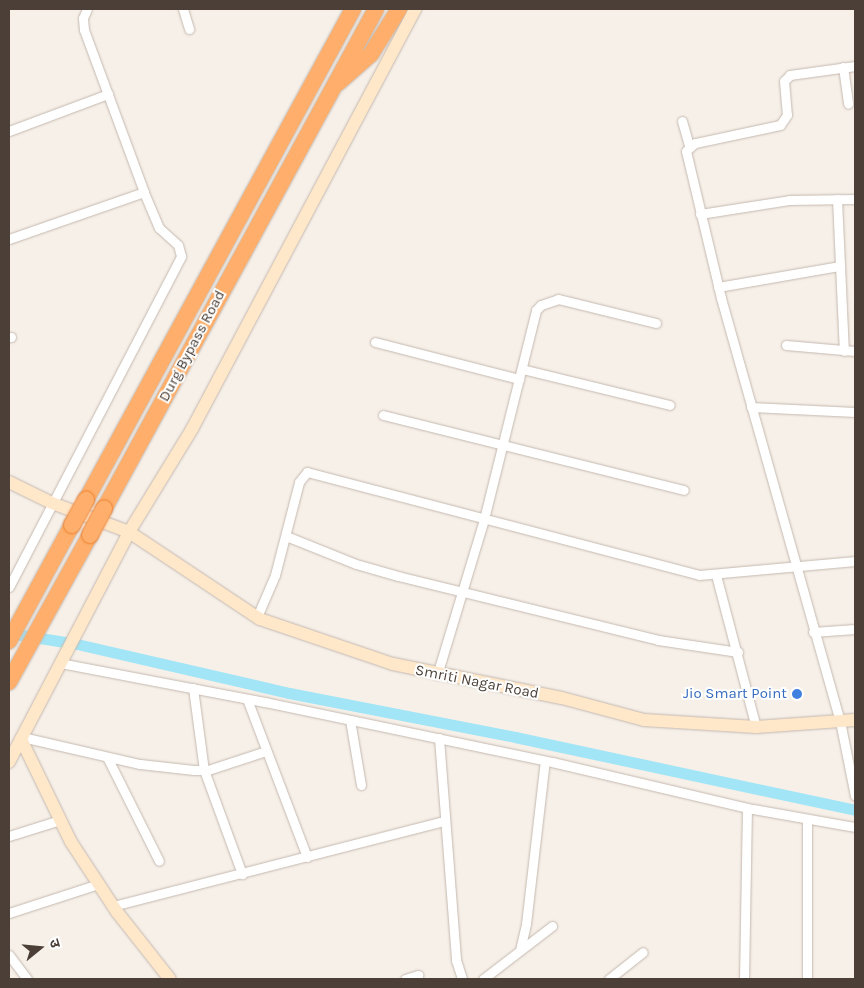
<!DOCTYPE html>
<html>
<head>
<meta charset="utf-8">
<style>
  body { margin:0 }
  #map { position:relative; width:864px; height:988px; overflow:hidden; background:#f6f0e9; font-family:Karla,"Noto Sans Devanagari",sans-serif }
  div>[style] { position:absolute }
  .canal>* { height:11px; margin:-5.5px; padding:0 5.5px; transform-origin:5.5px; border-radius:5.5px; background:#a2e5f6 }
  .roads { filter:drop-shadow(0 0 1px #c5b8ae) drop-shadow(0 0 1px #c5b8ae) }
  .street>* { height:9px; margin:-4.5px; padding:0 4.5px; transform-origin:4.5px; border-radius:4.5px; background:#fff }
  .secondary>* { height:12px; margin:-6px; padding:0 6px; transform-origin:6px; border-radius:6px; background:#ffe7ca }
  .highway>* { height:16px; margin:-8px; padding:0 8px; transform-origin:8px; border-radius:8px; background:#ffaf6b }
  .bridges { filter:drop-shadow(0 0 1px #ea7f2f) drop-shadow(0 0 1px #ea7f2f) }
  .highway-bridge>* { height:16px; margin:-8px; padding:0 8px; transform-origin:8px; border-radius:8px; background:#ffaf6b }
  .dots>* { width:14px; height:14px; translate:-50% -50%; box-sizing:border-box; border:2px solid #fff; border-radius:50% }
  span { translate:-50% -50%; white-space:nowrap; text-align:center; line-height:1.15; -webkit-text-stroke:4px #fff; paint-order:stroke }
  .street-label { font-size:15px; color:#4b3f37 }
  .shop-label { font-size:15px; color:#366cbe }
  .right { translate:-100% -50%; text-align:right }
  .frame { position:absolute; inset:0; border:10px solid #4b3f37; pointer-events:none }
  .north { position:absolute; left:15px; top:923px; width:50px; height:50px; -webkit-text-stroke:4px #fff; paint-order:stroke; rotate:73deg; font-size:14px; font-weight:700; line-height:20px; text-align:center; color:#4b3f37 }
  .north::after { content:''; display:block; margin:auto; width:18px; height:22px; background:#4b3f37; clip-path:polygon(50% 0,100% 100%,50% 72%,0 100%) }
</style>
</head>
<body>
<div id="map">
  <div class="canal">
    <div style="left:9px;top:633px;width:69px;rotate:9.2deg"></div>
    <div style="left:77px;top:644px;width:218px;rotate:13deg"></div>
    <div style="left:289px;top:693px;width:230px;rotate:11deg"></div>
    <div style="left:515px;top:737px;width:348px;rotate:12.1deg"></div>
  </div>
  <div class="roads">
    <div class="street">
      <div style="left:183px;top:9px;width:21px;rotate:73deg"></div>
      <div style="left:855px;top:66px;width:66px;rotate:172.1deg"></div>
      <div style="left:790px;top:75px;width:8px;rotate:135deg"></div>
      <div style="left:784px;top:81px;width:34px;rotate:85deg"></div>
      <div style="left:787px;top:115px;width:12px;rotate:125deg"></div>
      <div style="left:780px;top:125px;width:87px;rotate:168deg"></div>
      <div style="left:695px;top:143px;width:12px;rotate:138deg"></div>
      <div style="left:686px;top:151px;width:151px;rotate:76.6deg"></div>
      <div style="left:721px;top:298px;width:439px;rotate:74.3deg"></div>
      <div style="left:840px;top:721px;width:76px;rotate:78.7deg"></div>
      <div style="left:843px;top:67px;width:37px;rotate:82deg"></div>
      <div style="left:682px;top:121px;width:26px;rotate:74deg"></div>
      <div style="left:9px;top:131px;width:106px;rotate:-20.5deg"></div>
      <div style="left:837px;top:199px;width:152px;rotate:87.4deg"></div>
      <div style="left:700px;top:214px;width:90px;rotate:-8.9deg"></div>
      <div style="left:789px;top:200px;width:66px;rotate:-0.9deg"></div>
      <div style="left:9px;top:239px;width:143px;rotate:-19.2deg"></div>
      <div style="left:718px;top:287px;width:124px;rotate:-9.8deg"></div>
      <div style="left:9px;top:337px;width:2px"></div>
      <div style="left:375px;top:342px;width:149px;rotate:14.4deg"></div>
      <div style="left:786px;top:345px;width:69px;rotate:5deg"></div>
      <div style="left:522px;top:369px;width:152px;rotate:13.7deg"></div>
      <div style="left:751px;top:407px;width:104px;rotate:2.8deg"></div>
      <div style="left:383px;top:415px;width:310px;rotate:14deg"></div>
      <div style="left:286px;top:536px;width:75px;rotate:21.8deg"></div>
      <div style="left:356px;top:564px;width:44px;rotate:15.9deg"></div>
      <div style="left:398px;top:576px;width:268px;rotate:13.8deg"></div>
      <div style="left:658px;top:640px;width:81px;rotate:8.5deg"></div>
      <div style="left:716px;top:575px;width:157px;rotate:75.3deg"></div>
      <div style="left:9px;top:587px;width:373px;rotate:-62.5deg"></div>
      <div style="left:181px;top:256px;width:11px;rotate:-105deg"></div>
      <div style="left:178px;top:245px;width:25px;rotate:-138deg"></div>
      <div style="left:159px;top:228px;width:39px;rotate:-113deg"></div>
      <div style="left:144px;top:192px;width:173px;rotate:-110.3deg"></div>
      <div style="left:84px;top:30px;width:12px;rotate:-95deg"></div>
      <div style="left:83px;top:18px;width:10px;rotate:-66deg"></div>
      <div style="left:257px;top:617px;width:46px;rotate:-66.8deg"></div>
      <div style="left:275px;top:575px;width:96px;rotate:-75.5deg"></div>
      <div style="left:299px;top:482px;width:13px;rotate:-51deg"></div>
      <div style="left:307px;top:472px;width:405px;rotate:14.7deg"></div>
      <div style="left:699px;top:575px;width:157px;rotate:-5.1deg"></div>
      <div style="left:813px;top:632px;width:42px;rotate:-4.1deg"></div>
      <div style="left:60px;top:663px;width:209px;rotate:10.8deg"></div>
      <div style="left:265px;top:702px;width:293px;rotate:11.8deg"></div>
      <div style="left:552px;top:762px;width:206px;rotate:13.2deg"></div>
      <div style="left:753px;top:809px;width:104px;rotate:10deg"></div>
      <div style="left:437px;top:675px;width:163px;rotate:-73.2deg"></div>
      <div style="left:484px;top:519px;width:215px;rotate:-76deg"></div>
      <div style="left:536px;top:310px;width:7px;rotate:-45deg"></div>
      <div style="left:541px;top:305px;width:18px;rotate:-19deg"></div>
      <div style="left:558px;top:299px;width:101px;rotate:13.8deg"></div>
      <div style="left:193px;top:688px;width:83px;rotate:82.4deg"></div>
      <div style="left:204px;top:770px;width:111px;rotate:69.9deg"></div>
      <div style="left:247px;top:699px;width:169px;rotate:69.2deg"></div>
      <div style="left:350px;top:720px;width:66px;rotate:80.4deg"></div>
      <div style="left:22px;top:737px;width:121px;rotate:12.9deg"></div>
      <div style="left:140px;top:764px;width:54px;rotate:6.3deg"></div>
      <div style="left:194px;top:770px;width:14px"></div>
      <div style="left:208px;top:770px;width:61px;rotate:-18.1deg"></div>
      <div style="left:439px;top:738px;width:223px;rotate:85.6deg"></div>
      <div style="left:456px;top:960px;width:20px;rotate:72deg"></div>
      <div style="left:107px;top:757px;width:116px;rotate:63.4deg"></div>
      <div style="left:9px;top:836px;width:53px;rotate:-17.4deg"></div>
      <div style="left:113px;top:906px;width:342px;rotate:-14.4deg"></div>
      <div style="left:9px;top:913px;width:94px;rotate:-18deg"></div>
      <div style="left:520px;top:950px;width:27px;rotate:-77deg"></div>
      <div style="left:526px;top:924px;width:164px;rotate:-83.4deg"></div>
      <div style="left:9px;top:955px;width:30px;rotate:53deg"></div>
      <div style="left:405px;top:979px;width:14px;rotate:-17deg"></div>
      <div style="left:483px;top:979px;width:87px;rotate:-37.5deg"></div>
      <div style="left:609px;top:979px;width:43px;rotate:-38.5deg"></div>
      <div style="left:744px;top:979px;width:171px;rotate:-89deg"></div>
      <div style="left:807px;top:979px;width:160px;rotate:-90deg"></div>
    </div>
    <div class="secondary">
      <div style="left:9px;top:482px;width:48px;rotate:26deg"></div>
      <div style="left:52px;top:503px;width:82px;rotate:20.6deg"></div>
      <div style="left:129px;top:532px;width:157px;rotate:33.6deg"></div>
      <div style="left:260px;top:619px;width:140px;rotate:18.7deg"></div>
      <div style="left:393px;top:664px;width:172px;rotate:11.4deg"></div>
      <div style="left:562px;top:698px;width:85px;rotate:15deg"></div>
      <div style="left:644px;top:720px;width:112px;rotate:3.6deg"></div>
      <div style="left:756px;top:727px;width:99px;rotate:-4deg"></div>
      <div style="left:21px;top:739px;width:114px;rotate:64.1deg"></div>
      <div style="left:71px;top:842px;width:84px;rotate:56.7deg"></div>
      <div style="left:117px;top:912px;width:85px;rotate:51.7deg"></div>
      <div style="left:9px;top:762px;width:259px;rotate:-62.4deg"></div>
      <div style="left:129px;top:532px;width:121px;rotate:-58.5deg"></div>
      <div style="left:192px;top:429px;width:476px;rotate:-62deg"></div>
    </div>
    <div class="highway">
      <div style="left:338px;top:83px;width:44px;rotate:-41.3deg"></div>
      <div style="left:371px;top:54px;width:53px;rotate:-58.1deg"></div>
      <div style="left:86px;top:500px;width:559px;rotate:-61.46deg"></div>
      <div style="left:104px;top:509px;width:569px;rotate:-61.45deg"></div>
      <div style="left:9px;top:641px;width:132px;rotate:-61.5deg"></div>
      <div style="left:9px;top:682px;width:168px;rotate:-61.1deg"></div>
    </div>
  </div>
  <div class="bridges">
    <div class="highway-bridge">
      <div style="left:72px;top:525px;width:29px;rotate:-61deg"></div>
      <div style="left:90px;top:535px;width:30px;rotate:-62deg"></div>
    </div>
  </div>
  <div class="dots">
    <div style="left:797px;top:694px;background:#3f7fe0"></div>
  </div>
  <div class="street-label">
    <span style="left:192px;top:346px;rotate:-62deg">Durg Bypass Road</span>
    <span style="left:477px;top:682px;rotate:11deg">Smriti Nagar Road</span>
  </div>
  <div class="shop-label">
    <span class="right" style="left:787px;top:694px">Jio Smart Point</span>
  </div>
  <div class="frame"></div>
  <div class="north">उ</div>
</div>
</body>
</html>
